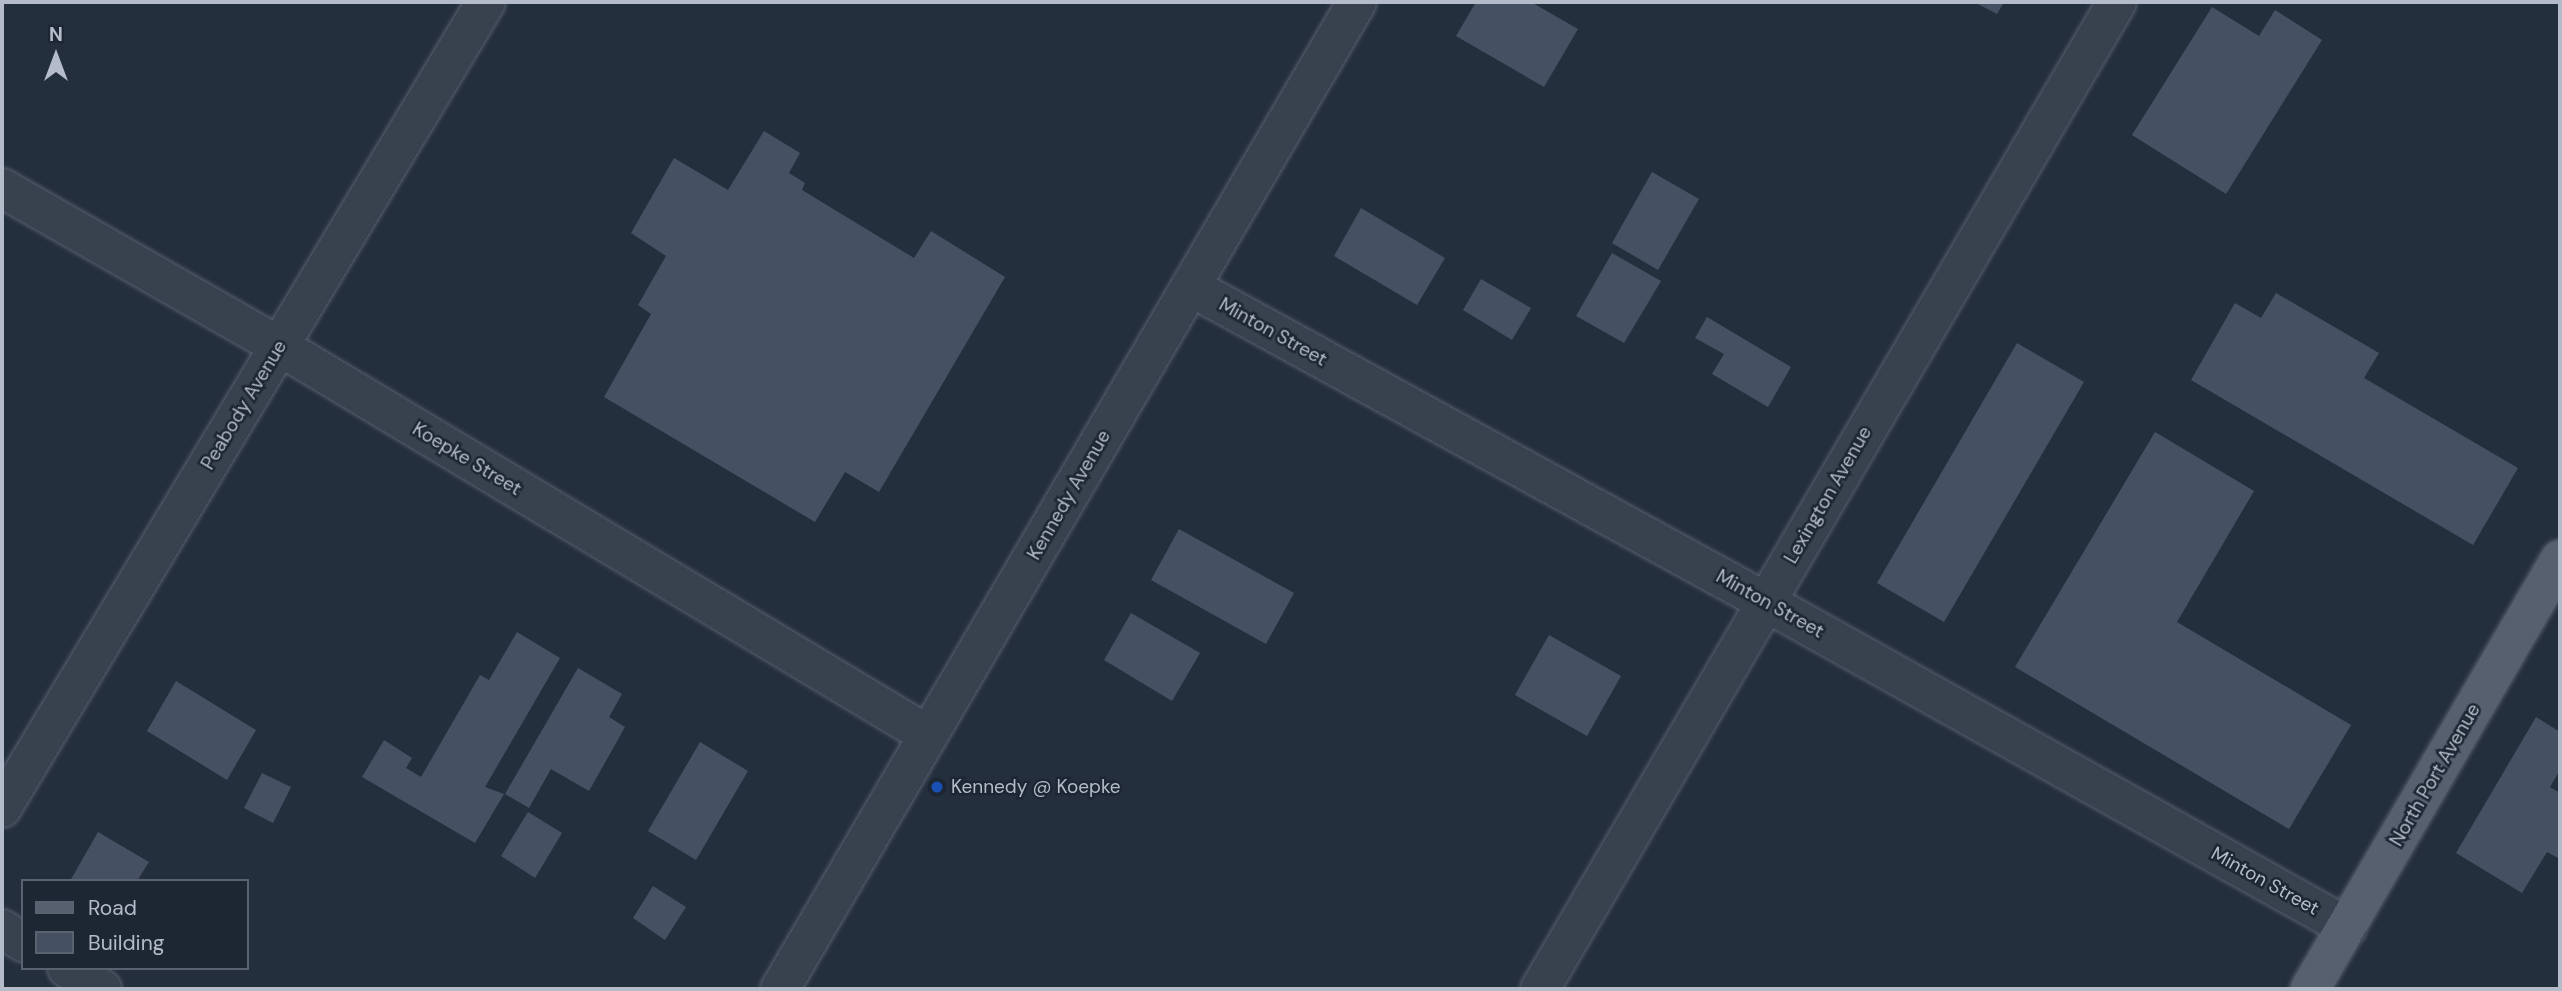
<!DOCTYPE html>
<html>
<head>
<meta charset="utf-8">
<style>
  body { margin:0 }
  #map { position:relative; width:2562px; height:991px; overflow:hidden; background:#242f3e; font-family:"DM Sans",sans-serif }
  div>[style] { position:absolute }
  .building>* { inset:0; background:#455162 }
  .roads { filter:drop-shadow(0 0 2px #565f6c) drop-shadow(0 0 2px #565f6c) }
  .minor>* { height:38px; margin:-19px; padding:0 19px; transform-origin:19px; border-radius:19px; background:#38414e }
  .major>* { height:38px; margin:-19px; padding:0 19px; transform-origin:19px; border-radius:19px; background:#56606e }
  .dots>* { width:19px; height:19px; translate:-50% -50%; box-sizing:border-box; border:4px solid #1d2633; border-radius:50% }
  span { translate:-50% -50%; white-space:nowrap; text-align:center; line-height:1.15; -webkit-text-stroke:5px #1d2633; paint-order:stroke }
  .street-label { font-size:19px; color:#b4bcc9 }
  .poi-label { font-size:19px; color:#b4bcc9 }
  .left { translate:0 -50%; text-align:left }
  .frame { position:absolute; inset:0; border:4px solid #b4bcc9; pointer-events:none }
  .legend { position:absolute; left:21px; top:879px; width:228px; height:91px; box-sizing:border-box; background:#1d2633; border:2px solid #59626f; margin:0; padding:9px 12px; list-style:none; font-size:21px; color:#b4bcc9 }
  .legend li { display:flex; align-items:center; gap:14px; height:35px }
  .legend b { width:35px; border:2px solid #59626f }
  .north { position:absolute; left:21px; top:21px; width:70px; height:70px; -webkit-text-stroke:5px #1d2633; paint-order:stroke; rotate:0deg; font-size:19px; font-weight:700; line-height:28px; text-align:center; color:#b4bcc9 }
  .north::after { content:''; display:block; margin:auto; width:24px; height:32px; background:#b4bcc9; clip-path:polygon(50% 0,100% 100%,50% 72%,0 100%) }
</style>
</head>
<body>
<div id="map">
  <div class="building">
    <div style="clip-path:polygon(1476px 2px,1531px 2px,1578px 29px,1544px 87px,1456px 36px)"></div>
    <div style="clip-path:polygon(1974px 2px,2004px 2px,1997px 14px)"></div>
    <div style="clip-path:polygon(2212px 7px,2259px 36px,2275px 10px,2322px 40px,2226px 194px,2132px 135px)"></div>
    <div style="clip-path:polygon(764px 131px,800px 153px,789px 173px,805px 183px,802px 190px,914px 258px,931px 231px,1005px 277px,879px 492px,845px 472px,815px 522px,604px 397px,651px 314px,638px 305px,666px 256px,631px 233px,674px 158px,728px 190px)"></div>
    <div style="clip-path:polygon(1652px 172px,1699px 199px,1658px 270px,1612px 243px)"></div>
    <div style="clip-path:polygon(1361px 208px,1445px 258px,1417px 305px,1334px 256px)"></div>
    <div style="clip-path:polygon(1612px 253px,1661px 281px,1624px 343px,1576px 316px)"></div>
    <div style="clip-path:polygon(1481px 279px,1531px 308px,1512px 340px,1463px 310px)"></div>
    <div style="clip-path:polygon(2276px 293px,2379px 353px,2364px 378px,2518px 468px,2473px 545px,2191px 380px,2235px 303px,2261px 318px)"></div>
    <div style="clip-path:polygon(1707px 317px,1791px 367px,1768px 407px,1712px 374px,1724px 354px,1695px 338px)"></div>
    <div style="clip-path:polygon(2017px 343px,2084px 382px,1944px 622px,1877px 583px)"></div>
    <div style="clip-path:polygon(2155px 432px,2254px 491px,2177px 622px,2351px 725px,2289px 829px,2015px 667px)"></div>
    <div style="clip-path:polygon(1179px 529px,1294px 593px,1266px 644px,1151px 580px)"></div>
    <div style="clip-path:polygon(1131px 613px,1200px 653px,1172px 701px,1104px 660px)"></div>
    <div style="clip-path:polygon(517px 632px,560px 658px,485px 787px,504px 794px,475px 843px,362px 777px,384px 740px,412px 758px,406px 768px,421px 777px,480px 675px,489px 680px)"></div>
    <div style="clip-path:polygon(1549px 635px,1621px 676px,1587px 736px,1515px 695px)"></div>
    <div style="clip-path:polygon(578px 668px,622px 694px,609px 717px,625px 727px,589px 791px,551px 769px,529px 808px,505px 794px)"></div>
    <div style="clip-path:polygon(176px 681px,256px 730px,227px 780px,147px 731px)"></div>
    <div style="clip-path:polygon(2536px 717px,2560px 732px,2560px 770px,2550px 787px,2560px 793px,2560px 859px,2547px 852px,2522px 893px,2456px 853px)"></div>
    <div style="clip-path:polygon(700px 742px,748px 771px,696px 860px,648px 831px)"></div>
    <div style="clip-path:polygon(262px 773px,291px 787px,273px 823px,244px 808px)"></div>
    <div style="clip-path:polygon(528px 812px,562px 833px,535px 878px,501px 856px)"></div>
    <div style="clip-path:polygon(98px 832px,149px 862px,137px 881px,70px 881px)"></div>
    <div style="clip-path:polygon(653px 886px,686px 907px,665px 940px,633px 918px)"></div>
  </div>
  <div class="roads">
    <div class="minor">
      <div style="left:2px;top:188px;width:319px;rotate:29.7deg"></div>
      <div style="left:279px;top:346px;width:757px;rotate:30.94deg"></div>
      <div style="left:1191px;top:287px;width:656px;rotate:28.72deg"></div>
      <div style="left:1766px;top:602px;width:666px;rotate:29.22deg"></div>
      <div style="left:2px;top:808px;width:940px;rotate:-59.02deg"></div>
      <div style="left:2px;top:929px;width:25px;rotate:32deg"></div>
      <div style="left:67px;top:968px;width:41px;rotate:31deg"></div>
      <div style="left:780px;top:989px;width:1143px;rotate:-59.69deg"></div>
      <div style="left:1540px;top:989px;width:1143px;rotate:-59.69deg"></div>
    </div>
    <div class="major">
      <div style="left:2310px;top:989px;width:497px;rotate:-59.8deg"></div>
    </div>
  </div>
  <div class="dots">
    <div style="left:937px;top:787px;background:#1a4fb4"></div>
  </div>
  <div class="street-label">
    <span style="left:1273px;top:332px;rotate:29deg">Minton Street</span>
    <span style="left:244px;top:405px;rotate:-59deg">Peabody Avenue</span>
    <span style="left:467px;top:459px;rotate:31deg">Koepke Street</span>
    <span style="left:1069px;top:495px;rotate:-60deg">Kennedy Avenue</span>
    <span style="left:1828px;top:495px;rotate:-60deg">Lexington Avenue</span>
    <span style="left:1770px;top:604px;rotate:29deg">Minton Street</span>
    <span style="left:2435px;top:775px;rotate:-60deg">North Port Avenue</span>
    <span style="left:2265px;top:881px;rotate:29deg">Minton Street</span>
  </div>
  <div class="poi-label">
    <span class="left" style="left:951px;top:787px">Kennedy @ Koepke</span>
  </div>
  <div class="frame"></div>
  <ul class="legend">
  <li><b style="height:9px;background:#56606e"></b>Road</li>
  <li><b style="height:19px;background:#455162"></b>Building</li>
  </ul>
  <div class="north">N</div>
</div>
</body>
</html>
